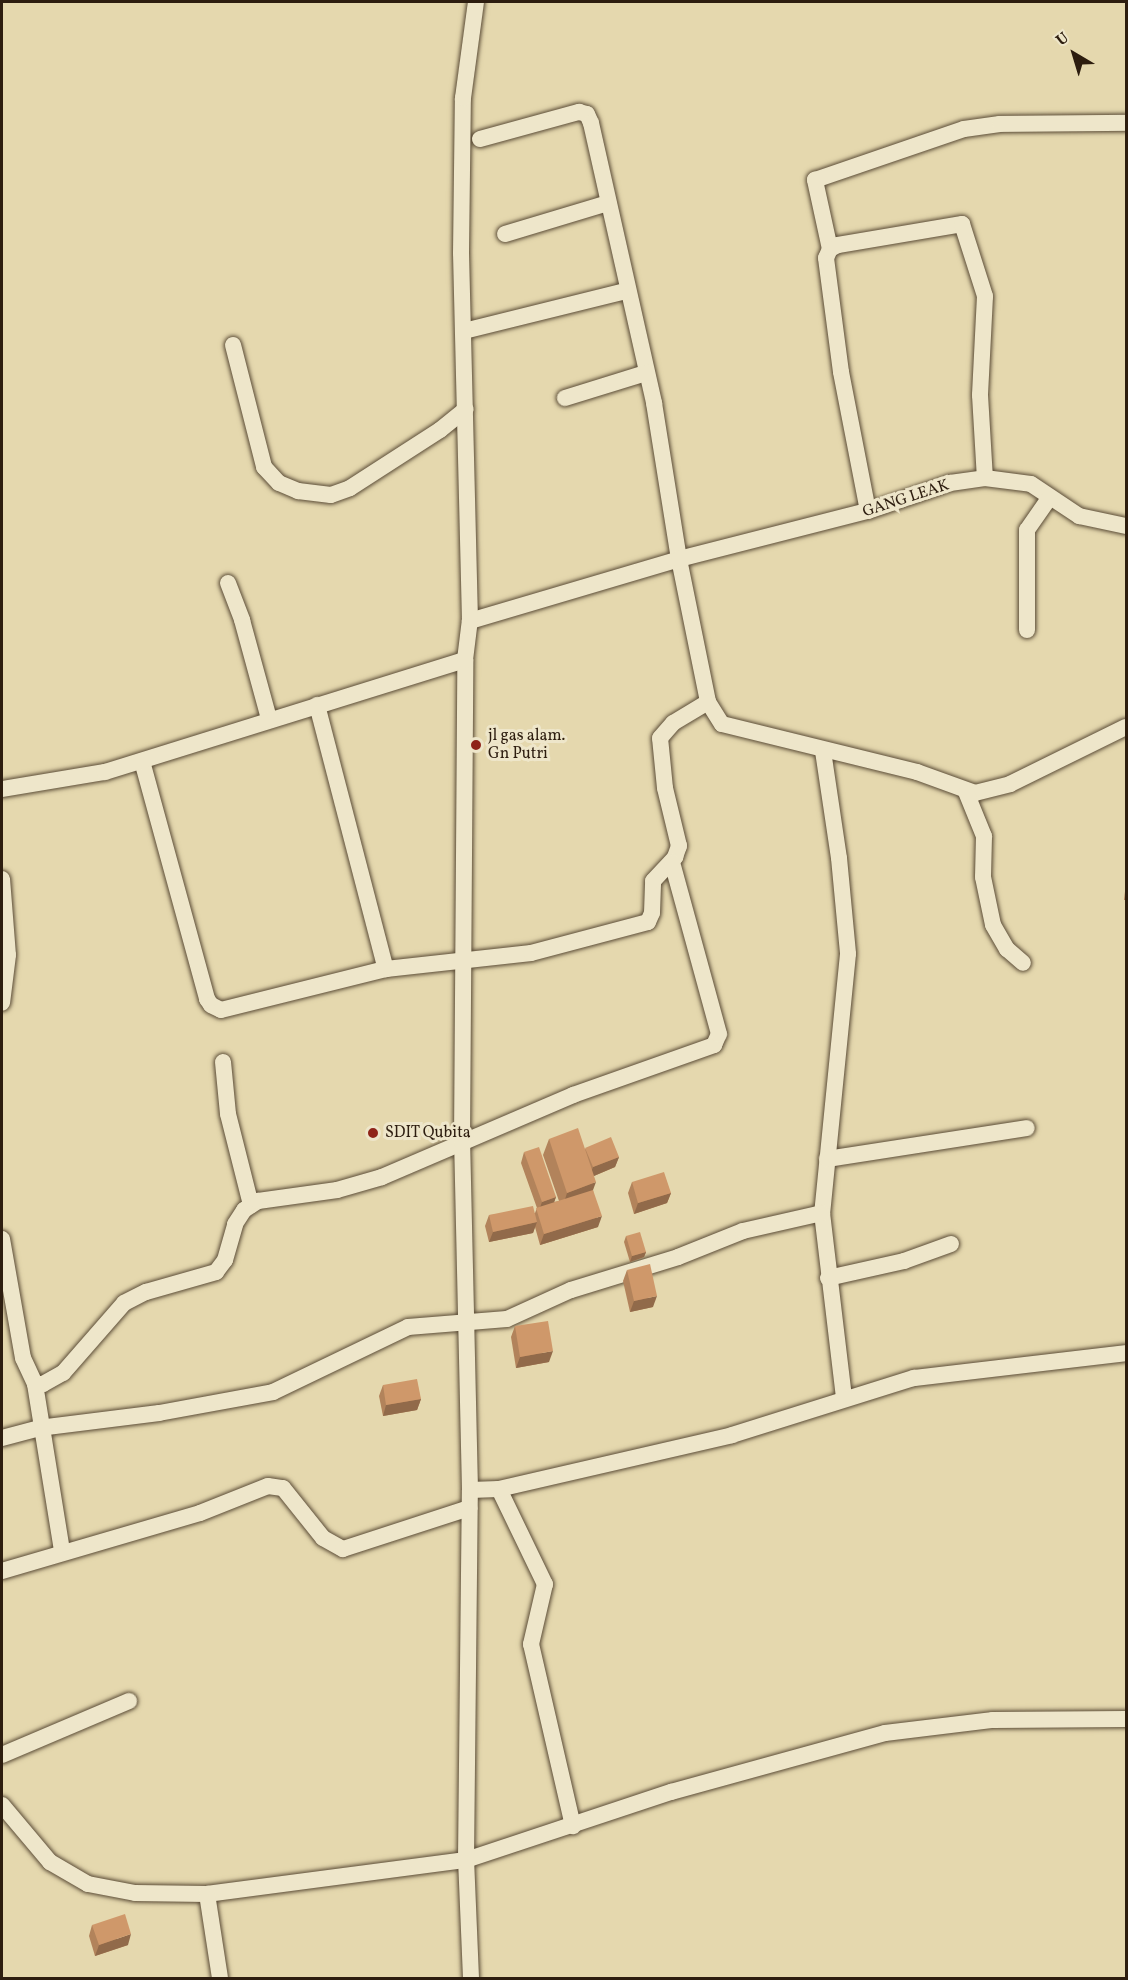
<!DOCTYPE html>
<html>
<head>
<meta charset="utf-8">
<style>
  body { margin:0 }
  #map { position:relative; width:1128px; height:1980px; overflow:hidden; background:#e5d8ae; font-family:Vollkorn,serif }
  div>[style] { position:absolute }
  .roads { filter:drop-shadow(0 0 2px #5b4c37) drop-shadow(0 0 2px #5b4c37) }
  .minor>* { height:16px; margin:-8px; padding:0 8px; transform-origin:8px; border-radius:8px; background:#eee6ca }
  .wall>* { inset:0; background:#b2835b }
  .shaded-wall>* { inset:0; background:#916a4a }
  .building>* { inset:0; background:#cf986a }
  .dots>* { width:16px; height:16px; translate:-50% -50%; box-sizing:border-box; border:3px solid #eee6ca; border-radius:50% }
  span { translate:-50% -50%; white-space:nowrap; text-align:center; line-height:1.15; -webkit-text-stroke:6px #eee6ca; paint-order:stroke }
  .street-label { font-size:16px; color:#2d1d0f }
  .poi-label { font-size:16px; color:#2d1d0f }
  .left { translate:0 -50%; text-align:left }
  .frame { position:absolute; inset:0; border:3px solid #2d1d0f; pointer-events:none }
  .north { position:absolute; left:1044px; top:24px; width:60px; height:60px; -webkit-text-stroke:4px #eee6ca; paint-order:stroke; rotate:322deg; font-size:16px; font-weight:700; line-height:24px; text-align:center; color:#2d1d0f }
  .north::after { content:''; display:block; margin:auto; width:21px; height:27px; background:#2d1d0f; clip-path:polygon(50% 0,100% 100%,50% 72%,0 100%) }
</style>
</head>
<body>
<div id="map">
  <div class="roads">
    <div class="minor">
      <div style="left:480px;top:139px;width:103px;rotate:-15.3deg"></div>
      <div style="left:579px;top:112px;width:8px;rotate:14deg"></div>
      <div style="left:587px;top:114px;width:10px;rotate:66deg"></div>
      <div style="left:591px;top:123px;width:287px;rotate:77.3deg"></div>
      <div style="left:654px;top:403px;width:158px;rotate:80.9deg"></div>
      <div style="left:679px;top:559px;width:146px;rotate:78.5deg"></div>
      <div style="left:708px;top:702px;width:26px;rotate:58deg"></div>
      <div style="left:722px;top:724px;width:201px;rotate:13.8deg"></div>
      <div style="left:917px;top:772px;width:62px;rotate:19.9deg"></div>
      <div style="left:975px;top:793px;width:36px;rotate:-14deg"></div>
      <div style="left:1010px;top:784px;width:129px;rotate:-26.2deg"></div>
      <div style="left:505px;top:234px;width:108px;rotate:-16.8deg"></div>
      <div style="left:830px;top:249px;width:71px;rotate:-102.3deg"></div>
      <div style="left:815px;top:180px;width:157px;rotate:-18.9deg"></div>
      <div style="left:964px;top:129px;width:36px;rotate:-8deg"></div>
      <div style="left:1000px;top:124px;width:126px;rotate:-0.5deg"></div>
      <div style="left:464px;top:331px;width:167px;rotate:-13.9deg"></div>
      <div style="left:233px;top:345px;width:126px;rotate:75.7deg"></div>
      <div style="left:264px;top:467px;width:22px;rotate:47deg"></div>
      <div style="left:279px;top:483px;width:21px;rotate:23deg"></div>
      <div style="left:298px;top:491px;width:33px;rotate:7deg"></div>
      <div style="left:331px;top:495px;width:20px;rotate:-20deg"></div>
      <div style="left:350px;top:488px;width:107px;rotate:-32.8deg"></div>
      <div style="left:440px;top:430px;width:33px;rotate:-39deg"></div>
      <div style="left:565px;top:398px;width:85px;rotate:-17.2deg"></div>
      <div style="left:868px;top:511px;width:142px;rotate:-101deg"></div>
      <div style="left:841px;top:372px;width:115px;rotate:-97.5deg"></div>
      <div style="left:826px;top:258px;width:10px;rotate:-66deg"></div>
      <div style="left:830px;top:249px;width:9px;rotate:-27deg"></div>
      <div style="left:838px;top:245px;width:126px;rotate:-9.6deg"></div>
      <div style="left:962px;top:224px;width:76px;rotate:72.3deg"></div>
      <div style="left:985px;top:296px;width:99px;rotate:92.9deg"></div>
      <div style="left:980px;top:395px;width:83px;rotate:86.6deg"></div>
      <div style="left:228px;top:583px;width:40px;rotate:69deg"></div>
      <div style="left:242px;top:620px;width:103px;rotate:74.7deg"></div>
      <div style="left:470px;top:621px;width:218px;rotate:-16.5deg"></div>
      <div style="left:679px;top:559px;width:195px;rotate:-14.3deg"></div>
      <div style="left:868px;top:511px;width:87px;rotate:-18.9deg"></div>
      <div style="left:950px;top:483px;width:35px;rotate:-8deg"></div>
      <div style="left:985px;top:478px;width:46px;rotate:7.4deg"></div>
      <div style="left:1031px;top:484px;width:58px;rotate:33.7deg"></div>
      <div style="left:1079px;top:516px;width:48px;rotate:12deg"></div>
      <div style="left:1027px;top:630px;width:100px;rotate:-90deg"></div>
      <div style="left:1027px;top:530px;width:40px;rotate:-55.1deg"></div>
      <div style="left:317px;top:705px;width:273px;rotate:75.4deg"></div>
      <div style="left:823px;top:751px;width:108px;rotate:81.5deg"></div>
      <div style="left:839px;top:858px;width:96px;rotate:84.6deg"></div>
      <div style="left:848px;top:954px;width:260px;rotate:95.7deg"></div>
      <div style="left:822px;top:1213px;width:186px;rotate:83.2deg"></div>
      <div style="left:142px;top:761px;width:247px;rotate:74.7deg"></div>
      <div style="left:207px;top:999px;width:7px;rotate:56deg"></div>
      <div style="left:211px;top:1005px;width:11px;rotate:27deg"></div>
      <div style="left:221px;top:1010px;width:170px;rotate:-14deg"></div>
      <div style="left:386px;top:969px;width:146px;rotate:-6.3deg"></div>
      <div style="left:531px;top:953px;width:121px;rotate:-14.8deg"></div>
      <div style="left:648px;top:922px;width:10px;rotate:-66deg"></div>
      <div style="left:652px;top:913px;width:32px;rotate:-88deg"></div>
      <div style="left:653px;top:881px;width:33px;rotate:-47deg"></div>
      <div style="left:675px;top:857px;width:12px;rotate:-70deg"></div>
      <div style="left:679px;top:846px;width:60px;rotate:-103.6deg"></div>
      <div style="left:665px;top:788px;width:50px;rotate:-95.7deg"></div>
      <div style="left:660px;top:738px;width:20px;rotate:-49deg"></div>
      <div style="left:673px;top:723px;width:41px;rotate:-31deg"></div>
      <div style="left:2px;top:789px;width:104px;rotate:-9.4deg"></div>
      <div style="left:105px;top:772px;width:377px;rotate:-17.3deg"></div>
      <div style="left:966px;top:792px;width:48px;rotate:67.8deg"></div>
      <div style="left:984px;top:836px;width:41px;rotate:91.4deg"></div>
      <div style="left:983px;top:877px;width:49px;rotate:78.2deg"></div>
      <div style="left:993px;top:925px;width:28px;rotate:60deg"></div>
      <div style="left:1007px;top:949px;width:21px;rotate:41deg"></div>
      <div style="left:2px;top:879px;width:76px;rotate:85.5deg"></div>
      <div style="left:8px;top:955px;width:48px;rotate:97.1deg"></div>
      <div style="left:223px;top:1062px;width:52px;rotate:84.5deg"></div>
      <div style="left:228px;top:1114px;width:94px;rotate:75.8deg"></div>
      <div style="left:827px;top:1159px;width:202px;rotate:-8.8deg"></div>
      <div style="left:2px;top:1239px;width:121px;rotate:80deg"></div>
      <div style="left:23px;top:1358px;width:29px;rotate:65deg"></div>
      <div style="left:35px;top:1384px;width:8px"></div>
      <div style="left:43px;top:1384px;width:23px;rotate:-29deg"></div>
      <div style="left:63px;top:1373px;width:93px;rotate:-48.9deg"></div>
      <div style="left:124px;top:1303px;width:25px;rotate:-27deg"></div>
      <div style="left:146px;top:1292px;width:73px;rotate:-15.9deg"></div>
      <div style="left:216px;top:1272px;width:15px;rotate:-53deg"></div>
      <div style="left:225px;top:1260px;width:37px;rotate:-74deg"></div>
      <div style="left:235px;top:1224px;width:17px;rotate:-57deg"></div>
      <div style="left:244px;top:1210px;width:17px;rotate:-33deg"></div>
      <div style="left:258px;top:1201px;width:80px;rotate:-7.9deg"></div>
      <div style="left:337px;top:1190px;width:47px;rotate:-16.1deg"></div>
      <div style="left:382px;top:1177px;width:208px;rotate:-23.2deg"></div>
      <div style="left:573px;top:1095px;width:150px;rotate:-19.5deg"></div>
      <div style="left:714px;top:1045px;width:12px;rotate:-66deg"></div>
      <div style="left:719px;top:1034px;width:178px;rotate:-105.3deg"></div>
      <div style="left:828px;top:1278px;width:78px;rotate:-12.6deg"></div>
      <div style="left:904px;top:1261px;width:50px;rotate:-19.9deg"></div>
      <div style="left:35px;top:1384px;width:169px;rotate:80.8deg"></div>
      <div style="left:2px;top:1438px;width:38px;rotate:-15deg"></div>
      <div style="left:39px;top:1428px;width:121px;rotate:-7.1deg"></div>
      <div style="left:159px;top:1413px;width:116px;rotate:-10.4deg"></div>
      <div style="left:273px;top:1392px;width:150px;rotate:-25.7deg"></div>
      <div style="left:408px;top:1327px;width:99px;rotate:-4.6deg"></div>
      <div style="left:507px;top:1319px;width:70px;rotate:-24.4deg"></div>
      <div style="left:571px;top:1290px;width:112px;rotate:-17.1deg"></div>
      <div style="left:678px;top:1257px;width:70px;rotate:-21.8deg"></div>
      <div style="left:743px;top:1231px;width:81px;rotate:-12.8deg"></div>
      <div style="left:499px;top:1489px;width:106px;rotate:64.2deg"></div>
      <div style="left:545px;top:1584px;width:62px;rotate:103.1deg"></div>
      <div style="left:531px;top:1644px;width:187px;rotate:77deg"></div>
      <div style="left:470px;top:1490px;width:29px;rotate:-2deg"></div>
      <div style="left:499px;top:1489px;width:239px;rotate:-13deg"></div>
      <div style="left:732px;top:1435px;width:191px;rotate:-17.4deg"></div>
      <div style="left:914px;top:1378px;width:213px;rotate:-6.7deg"></div>
      <div style="left:2px;top:1571px;width:206px;rotate:-16.3deg"></div>
      <div style="left:200px;top:1513px;width:73px;rotate:-21.7deg"></div>
      <div style="left:268px;top:1486px;width:15px;rotate:8deg"></div>
      <div style="left:283px;top:1488px;width:64px;rotate:51.3deg"></div>
      <div style="left:323px;top:1538px;width:23px;rotate:29deg"></div>
      <div style="left:343px;top:1549px;width:133px;rotate:-18deg"></div>
      <div style="left:2px;top:1755px;width:138px;rotate:-23deg"></div>
      <div style="left:2px;top:1805px;width:75px;rotate:49.9deg"></div>
      <div style="left:50px;top:1862px;width:44px;rotate:30.1deg"></div>
      <div style="left:88px;top:1884px;width:48px;rotate:10.8deg"></div>
      <div style="left:135px;top:1893px;width:72px;rotate:0.8deg"></div>
      <div style="left:207px;top:1894px;width:261px;rotate:-7.5deg"></div>
      <div style="left:466px;top:1860px;width:216px;rotate:-18.4deg"></div>
      <div style="left:671px;top:1792px;width:222px;rotate:-15.4deg"></div>
      <div style="left:885px;top:1733px;width:109px;rotate:-6.9deg"></div>
      <div style="left:993px;top:1720px;width:133px;rotate:-0.4deg"></div>
      <div style="left:207px;top:1894px;width:85px;rotate:81.2deg"></div>
      <div style="left:471px;top:1978px;width:118px;rotate:-92.4deg"></div>
      <div style="left:466px;top:1860px;width:370px;rotate:-89.4deg"></div>
      <div style="left:470px;top:1490px;width:348px;rotate:-91.3deg"></div>
      <div style="left:462px;top:1142px;width:482px;rotate:-89.6deg"></div>
      <div style="left:465px;top:660px;width:39px;rotate:-83deg"></div>
      <div style="left:470px;top:621px;width:368px;rotate:-91.4deg"></div>
      <div style="left:461px;top:253px;width:155px;rotate:-89.3deg"></div>
      <div style="left:463px;top:98px;width:97px;rotate:-82.3deg"></div>
    </div>
  </div>
  <div class="wall">
    <div style="clip-path:polygon(1126px 883px,1126px 900px,1124px 900px)"></div>
    <div style="clip-path:polygon(549px 1139px,585px 1149px,619px 1157px,615px 1167px,594px 1176px,593px 1190px,598px 1227px,540px 1245px,535px 1227px,533px 1233px,489px 1242px,485px 1226px,489px 1215px,535px 1213px,537px 1208px,521px 1163px,524px 1152px,556px 1197px,554px 1202px,559px 1201px,543px 1155px)"></div>
    <div style="clip-path:polygon(632px 1182px,671px 1193px,667px 1203px,634px 1214px,628px 1193px)"></div>
    <div style="clip-path:polygon(626px 1236px,646px 1252px,644px 1257px,630px 1262px,624px 1242px)"></div>
    <div style="clip-path:polygon(627px 1270px,653px 1307px,630px 1312px,623px 1281px)"></div>
    <div style="clip-path:polygon(515px 1326px,549px 1362px,516px 1368px,511px 1337px)"></div>
    <div style="clip-path:polygon(383px 1385px,421px 1399px,417px 1410px,383px 1416px,379px 1396px)"></div>
    <div style="clip-path:polygon(92px 1925px,128px 1945px,95px 1956px,89px 1936px)"></div>
  </div>
  <div class="shaded-wall">
    <div style="clip-path:polygon(619px 1157px,615px 1167px,589px 1178px,593px 1167px)"></div>
    <div style="clip-path:polygon(596px 1182px,590px 1198px,562px 1209px,567px 1193px)"></div>
    <div style="clip-path:polygon(671px 1193px,667px 1203px,634px 1214px,638px 1203px)"></div>
    <div style="clip-path:polygon(556px 1197px,552px 1208px,538px 1213px,542px 1202px)"></div>
    <div style="clip-path:polygon(602px 1216px,598px 1227px,540px 1245px,544px 1234px)"></div>
    <div style="clip-path:polygon(537px 1222px,533px 1233px,489px 1242px,493px 1232px)"></div>
    <div style="clip-path:polygon(646px 1252px,644px 1257px,630px 1262px,632px 1256px)"></div>
    <div style="clip-path:polygon(657px 1296px,653px 1307px,630px 1312px,634px 1301px)"></div>
    <div style="clip-path:polygon(553px 1351px,549px 1362px,516px 1368px,520px 1357px)"></div>
    <div style="clip-path:polygon(421px 1399px,417px 1410px,383px 1416px,386px 1405px)"></div>
    <div style="clip-path:polygon(131px 1934px,128px 1945px,95px 1956px,99px 1945px)"></div>
  </div>
  <div class="building">
    <div style="clip-path:polygon(578px 1128px,596px 1182px,567px 1193px,549px 1139px)"></div>
    <div style="clip-path:polygon(611px 1137px,619px 1157px,593px 1167px,585px 1148px)"></div>
    <div style="clip-path:polygon(539px 1147px,556px 1197px,542px 1202px,524px 1152px)"></div>
    <div style="clip-path:polygon(664px 1172px,671px 1193px,638px 1203px,632px 1182px)"></div>
    <div style="clip-path:polygon(593px 1190px,602px 1216px,544px 1234px,536px 1208px)"></div>
    <div style="clip-path:polygon(533px 1206px,537px 1222px,493px 1232px,489px 1215px)"></div>
    <div style="clip-path:polygon(640px 1232px,646px 1252px,632px 1256px,626px 1236px)"></div>
    <div style="clip-path:polygon(650px 1264px,657px 1296px,634px 1301px,627px 1270px)"></div>
    <div style="clip-path:polygon(548px 1321px,553px 1351px,520px 1357px,515px 1326px)"></div>
    <div style="clip-path:polygon(417px 1379px,421px 1399px,386px 1405px,383px 1385px)"></div>
    <div style="clip-path:polygon(125px 1914px,131px 1934px,99px 1945px,92px 1925px)"></div>
  </div>
  <div class="dots">
    <div style="left:476px;top:745px;background:#8f2418"></div>
    <div style="left:373px;top:1133px;background:#8f2418"></div>
  </div>
  <div class="street-label">
    <span style="left:906px;top:499px;rotate:-18deg">GANG LEAK</span>
  </div>
  <div class="poi-label">
    <span class="left" style="left:488px;top:745px">jl gas alam.<br>Gn Putri</span>
    <span class="left" style="left:385px;top:1133px">SDIT Qubita</span>
  </div>
  <div class="frame"></div>
  <div class="north">U</div>
</div>
</body>
</html>
